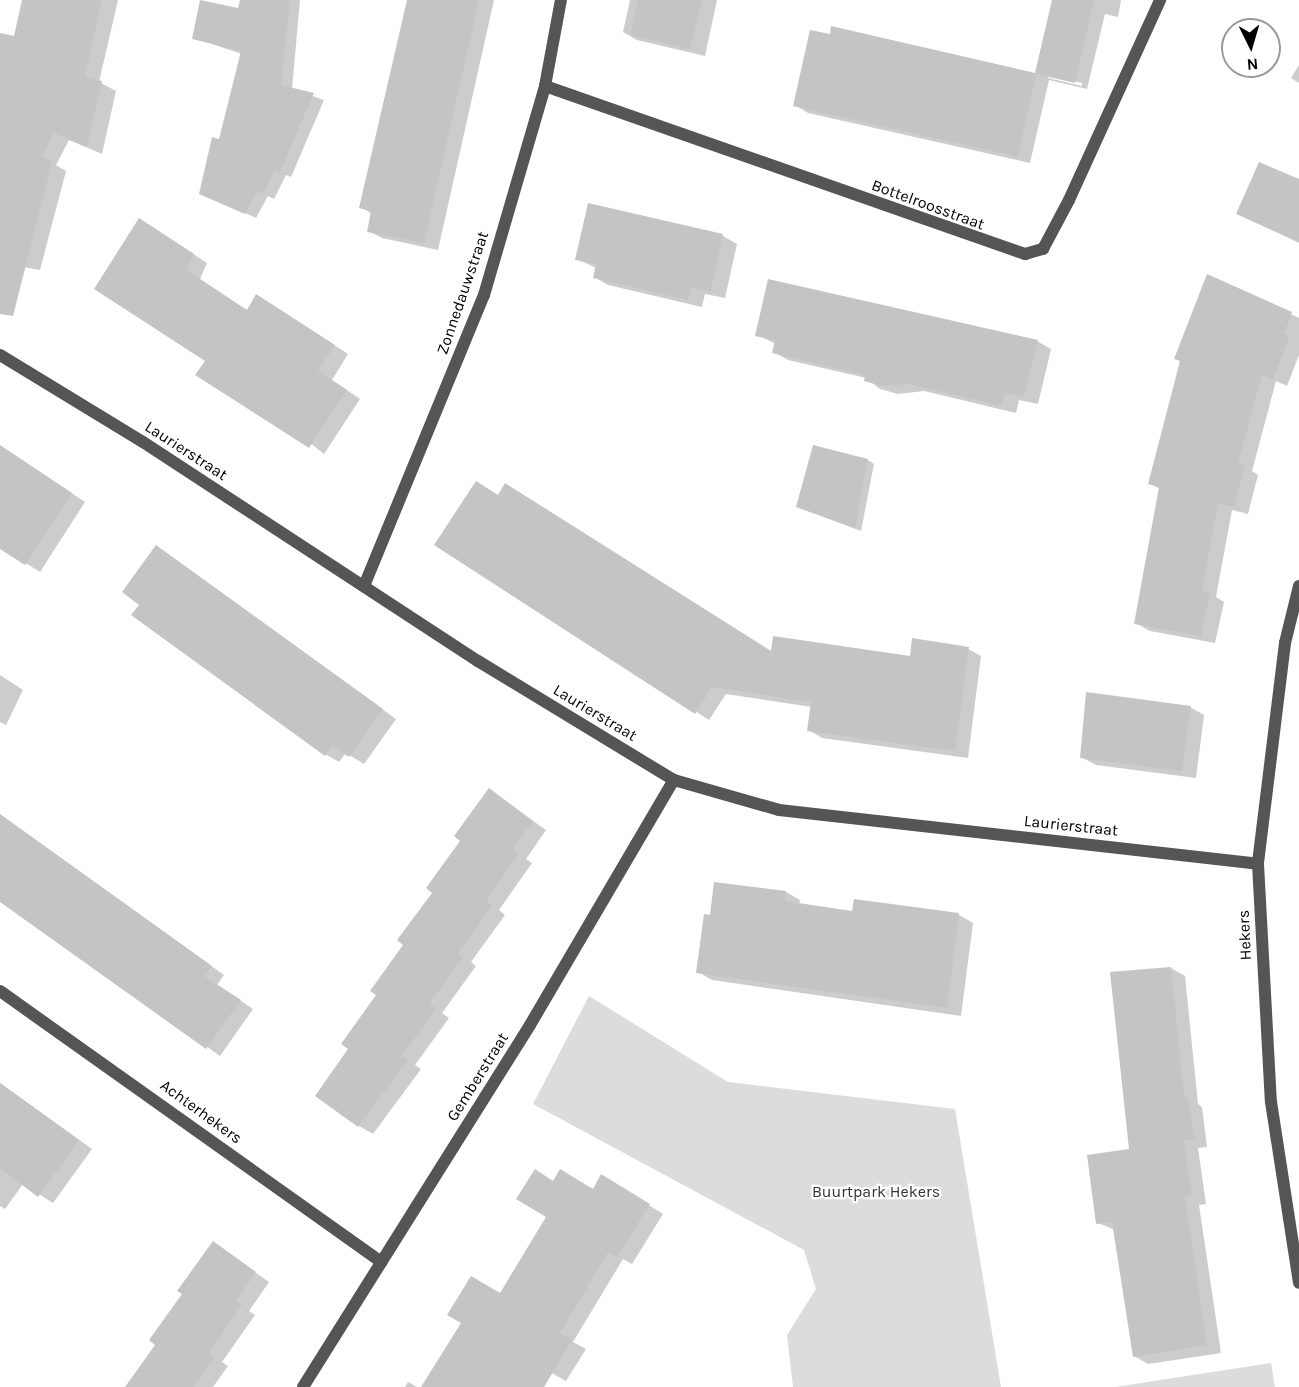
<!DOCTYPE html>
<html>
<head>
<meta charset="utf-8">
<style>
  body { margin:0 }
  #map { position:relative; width:1299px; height:1387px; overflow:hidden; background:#fff; font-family:Karla,sans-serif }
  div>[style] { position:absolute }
  .green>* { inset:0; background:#dcdcdc }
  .shadow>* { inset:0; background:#0003 }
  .building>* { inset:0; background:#c4c4c4 }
  .street>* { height:12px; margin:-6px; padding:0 6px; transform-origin:6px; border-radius:6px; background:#555 }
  span { translate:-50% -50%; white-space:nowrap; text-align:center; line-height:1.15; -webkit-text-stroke:4.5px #fff; paint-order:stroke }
  .street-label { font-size:16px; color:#000 }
  .park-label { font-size:16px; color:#333 }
  .north { position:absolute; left:1221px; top:18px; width:60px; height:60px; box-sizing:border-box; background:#fff; border:2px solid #999; border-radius:50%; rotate:175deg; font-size:16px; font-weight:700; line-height:24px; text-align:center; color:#000 }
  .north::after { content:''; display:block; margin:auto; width:21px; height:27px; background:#000; clip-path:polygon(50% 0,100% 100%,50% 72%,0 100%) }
</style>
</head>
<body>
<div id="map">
  <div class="green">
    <div style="clip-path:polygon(589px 996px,728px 1082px,955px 1109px,1001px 1387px,793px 1387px,787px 1335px,816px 1289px,804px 1250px,533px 1104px)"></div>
    <div style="clip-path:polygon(1271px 1363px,1275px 1387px,1115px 1387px)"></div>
  </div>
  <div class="shadow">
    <div style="clip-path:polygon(23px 0,118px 0,99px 82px,116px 91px,102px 154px,69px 140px,56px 165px,66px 171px,40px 270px,0 263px,0 45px,15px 38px)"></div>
    <div style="clip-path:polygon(241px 0,300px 0,292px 89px,324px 100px,291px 177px,286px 175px,274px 199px,268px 196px,256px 218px,201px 193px,220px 140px,242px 54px,194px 38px,239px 9px)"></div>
    <div style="clip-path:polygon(409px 0,494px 0,438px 250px,382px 238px,369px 231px,372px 214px,361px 207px)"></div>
    <div style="clip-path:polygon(630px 0,717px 0,705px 56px,637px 40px,623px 32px)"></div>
    <div style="clip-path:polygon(evenodd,1054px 0,1121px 0,1118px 17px,1105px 14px,1087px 89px,1049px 80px,1030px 163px,808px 113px,795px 105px,1036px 74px,1054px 0,1048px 75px,1082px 83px,1082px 86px,1048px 78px,1048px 75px)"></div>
    <div style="clip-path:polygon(1299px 65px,1299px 83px,1291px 78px)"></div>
    <div style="clip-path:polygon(1299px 181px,1299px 243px,1238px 214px)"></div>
    <div style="clip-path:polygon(589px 204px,723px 236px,737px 244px,725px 298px,705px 294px,702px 307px,608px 285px,594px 277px,596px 268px,577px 259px)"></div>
    <div style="clip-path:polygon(154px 228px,207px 263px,200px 279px,248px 311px,271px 304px,348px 354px,332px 380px,360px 399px,324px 454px,207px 360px)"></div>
    <div style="clip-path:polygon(1208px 276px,1299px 318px,1299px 355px,1287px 386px,1276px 381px,1252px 471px,1258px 475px,1248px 514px,1232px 510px,1216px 597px,1224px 602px,1215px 643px,1150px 631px,1136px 623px,1160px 489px,1149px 483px)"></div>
    <div style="clip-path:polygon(757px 335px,1037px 341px,1051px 349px,1038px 404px,1019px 400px,1016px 413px,924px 391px,898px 394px,880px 389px,866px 378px,788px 360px,774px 352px,776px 344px)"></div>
    <div style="clip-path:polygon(0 446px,85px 502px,40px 572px,0 547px)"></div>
    <div style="clip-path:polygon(868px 460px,874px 464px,861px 531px,805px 510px)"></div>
    <div style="clip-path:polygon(436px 544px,772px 652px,911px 658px,968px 649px,981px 656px,968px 758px,822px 738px,809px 730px,812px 707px,726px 694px,709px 720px)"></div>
    <div style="clip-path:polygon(156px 547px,396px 719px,364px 764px,346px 753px,339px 762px,325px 754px,141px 605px)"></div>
    <div style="clip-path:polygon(0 675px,23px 690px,6px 725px,0 722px)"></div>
    <div style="clip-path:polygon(1190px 707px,1204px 715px,1196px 778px,1096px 765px,1081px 757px)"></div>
    <div style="clip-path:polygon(489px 790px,546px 830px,526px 859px,532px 863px,499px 910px,505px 915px,471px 962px,476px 966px,442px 1013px,449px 1018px,415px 1065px,421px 1069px,373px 1134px,359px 1126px,351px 1049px)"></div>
    <div style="clip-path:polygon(1px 817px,224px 975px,217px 985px,253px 1009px,220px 1056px,0 898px)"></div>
    <div style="clip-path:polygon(786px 892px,800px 900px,799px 905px,853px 913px,855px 901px,959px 915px,973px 923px,961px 1016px,712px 980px,698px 972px,711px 917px)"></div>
    <div style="clip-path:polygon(1171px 968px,1185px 976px,1198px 1104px,1202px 1107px,1207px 1147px,1198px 1148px,1206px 1204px,1199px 1205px,1221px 1353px,1148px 1364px,1134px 1356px,1115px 1230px,1098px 1223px,1131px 1150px)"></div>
    <div style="clip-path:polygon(0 1083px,92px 1149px,53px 1203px,23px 1184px,5px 1209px,0 1206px)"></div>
    <div style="clip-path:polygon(554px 1183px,593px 1191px,615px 1184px,663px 1214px,632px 1264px,623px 1259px,573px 1342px,586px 1349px,566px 1381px,539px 1366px,526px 1387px,423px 1387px,500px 1295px,548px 1217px)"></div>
    <div style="clip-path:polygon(213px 1243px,269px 1282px,249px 1311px,255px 1315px,222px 1362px,228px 1366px,213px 1387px,127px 1387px,157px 1344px)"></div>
    <div style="clip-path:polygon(408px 1382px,417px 1387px,405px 1387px)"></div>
  </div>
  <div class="building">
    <div style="clip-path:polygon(22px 0,102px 0,85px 77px,102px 81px,87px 147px,54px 133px,42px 156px,52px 162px,13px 316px,0 314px,0 33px,14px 36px)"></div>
    <div style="clip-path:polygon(200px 0,238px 8px,240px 0,290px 0,281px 85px,314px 93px,280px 172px,275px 170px,263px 194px,257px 191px,245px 214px,199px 194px,212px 137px,219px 139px,241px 51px,192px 39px)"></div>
    <div style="clip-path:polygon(407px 0,479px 0,424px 243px,367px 232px,371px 211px,359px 208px)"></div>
    <div style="clip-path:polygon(638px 0,702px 0,690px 49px,630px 35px)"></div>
    <div style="clip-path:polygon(1052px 0,1094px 0,1075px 83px,1036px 74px,1018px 157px,793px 106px,810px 30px,830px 34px,831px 26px,1035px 73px)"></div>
    <div style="clip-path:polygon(1259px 162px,1299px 179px,1299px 242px,1236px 214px)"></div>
    <div style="clip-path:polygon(588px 203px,723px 234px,711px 291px,691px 287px,688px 300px,593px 278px,596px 264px,575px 260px)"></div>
    <div style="clip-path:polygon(139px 218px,194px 254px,186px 270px,247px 310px,256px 294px,335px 345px,318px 371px,347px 390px,309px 448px,195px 375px,205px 361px,94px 289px)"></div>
    <div style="clip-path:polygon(1207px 274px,1292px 312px,1284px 334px,1290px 335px,1273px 379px,1262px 375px,1238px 463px,1245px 466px,1234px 507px,1218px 503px,1202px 591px,1210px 592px,1201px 636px,1134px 624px,1159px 487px,1148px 484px,1180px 361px,1174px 359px)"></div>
    <div style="clip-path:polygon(768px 279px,1038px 340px,1024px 397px,1005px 393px,1001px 406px,909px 384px,882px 386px,864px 381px,865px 375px,772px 353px,775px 340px,755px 336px)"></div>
    <div style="clip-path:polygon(0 445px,72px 493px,25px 565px,0 549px)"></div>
    <div style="clip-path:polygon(813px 445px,868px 459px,855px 528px,796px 507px)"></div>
    <div style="clip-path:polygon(476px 481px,498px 495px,505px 483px,771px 651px,773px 636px,910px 656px,912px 638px,969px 647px,955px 751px,807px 731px,811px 702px,712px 687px,695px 714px,434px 545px)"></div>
    <div style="clip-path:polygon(156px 545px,383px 709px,349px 757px,332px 745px,325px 756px,131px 615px,139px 605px,122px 592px)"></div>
    <div style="clip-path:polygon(1086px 692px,1191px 706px,1182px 771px,1080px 758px)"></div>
    <div style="clip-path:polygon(489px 788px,533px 821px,513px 849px,519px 853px,486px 901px,492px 906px,458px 953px,463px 957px,429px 1004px,436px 1008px,402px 1056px,408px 1060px,358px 1127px,315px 1096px,348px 1049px,341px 1044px,376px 995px,370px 991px,403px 945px,397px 940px,432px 893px,426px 888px,460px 841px,454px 836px)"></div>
    <div style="clip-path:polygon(0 814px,212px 966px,204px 976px,241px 1000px,206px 1049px,0 902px)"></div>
    <div style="clip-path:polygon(714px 882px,786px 891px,785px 901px,852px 911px,854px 899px,959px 913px,947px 1008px,696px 973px,704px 914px,710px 915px)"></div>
    <div style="clip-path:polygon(1171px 967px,1184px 1097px,1188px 1097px,1194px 1139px,1184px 1141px,1192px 1196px,1185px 1197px,1207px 1345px,1133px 1357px,1112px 1222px,1096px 1224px,1087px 1155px,1129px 1149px,1110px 972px)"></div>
    <div style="clip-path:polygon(0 1083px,79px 1140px,38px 1197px,0 1168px)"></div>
    <div style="clip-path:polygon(535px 1169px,553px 1181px,560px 1169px,593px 1189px,601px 1174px,650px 1204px,617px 1257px,608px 1252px,560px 1333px,572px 1340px,544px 1387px,421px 1387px,461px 1323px,447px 1315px,471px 1276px,500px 1293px,546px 1217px,516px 1199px)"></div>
    <div style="clip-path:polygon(213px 1241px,256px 1272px,236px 1301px,242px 1305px,209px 1353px,215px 1357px,193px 1387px,125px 1387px,155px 1345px,149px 1340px,182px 1294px,177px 1291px)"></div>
  </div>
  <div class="street">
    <div style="left:545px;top:86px;width:509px;rotate:19.29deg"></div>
    <div style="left:1025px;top:254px;width:19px;rotate:-16deg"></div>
    <div style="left:1043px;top:249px;width:55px;rotate:-62deg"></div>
    <div style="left:1069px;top:200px;width:220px;rotate:-65.5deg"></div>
    <div style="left:0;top:355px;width:167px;rotate:31.3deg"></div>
    <div style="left:143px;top:442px;width:400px;rotate:33.2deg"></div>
    <div style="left:478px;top:661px;width:229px;rotate:31.3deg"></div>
    <div style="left:674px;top:780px;width:109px;rotate:15.9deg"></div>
    <div style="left:779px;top:810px;width:482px;rotate:6.4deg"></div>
    <div style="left:364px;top:586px;width:315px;rotate:-67.6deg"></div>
    <div style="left:484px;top:295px;width:218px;rotate:-73.7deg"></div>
    <div style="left:545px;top:86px;width:87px;rotate:-79.5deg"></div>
    <div style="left:1299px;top:586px;width:59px;rotate:103.8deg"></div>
    <div style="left:1285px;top:643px;width:223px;rotate:97deg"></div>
    <div style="left:1258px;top:864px;width:238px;rotate:86.9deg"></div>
    <div style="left:1271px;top:1102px;width:183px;rotate:81.2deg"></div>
    <div style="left:0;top:991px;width:468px;rotate:35.4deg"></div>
    <div style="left:303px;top:1387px;width:427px;rotate:-57.9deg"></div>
    <div style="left:530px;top:1025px;width:284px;rotate:-59.6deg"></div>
  </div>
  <div class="street-label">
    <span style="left:928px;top:205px;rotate:20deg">Bottelroosstraat</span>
    <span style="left:463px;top:293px;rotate:-71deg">Zonnedauwstraat</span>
    <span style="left:186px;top:451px;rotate:33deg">Laurierstraat</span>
    <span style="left:595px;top:713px;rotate:31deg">Laurierstraat</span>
    <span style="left:1071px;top:826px;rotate:6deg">Laurierstraat</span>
    <span style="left:1245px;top:935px;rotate:-93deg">Hekers</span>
    <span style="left:478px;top:1077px;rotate:-58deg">Gemberstraat</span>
    <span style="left:201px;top:1112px;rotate:36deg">Achterhekers</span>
  </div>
  <div class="park-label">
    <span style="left:876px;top:1192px">Buurtpark Hekers</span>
  </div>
  <div class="north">N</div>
</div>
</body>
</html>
